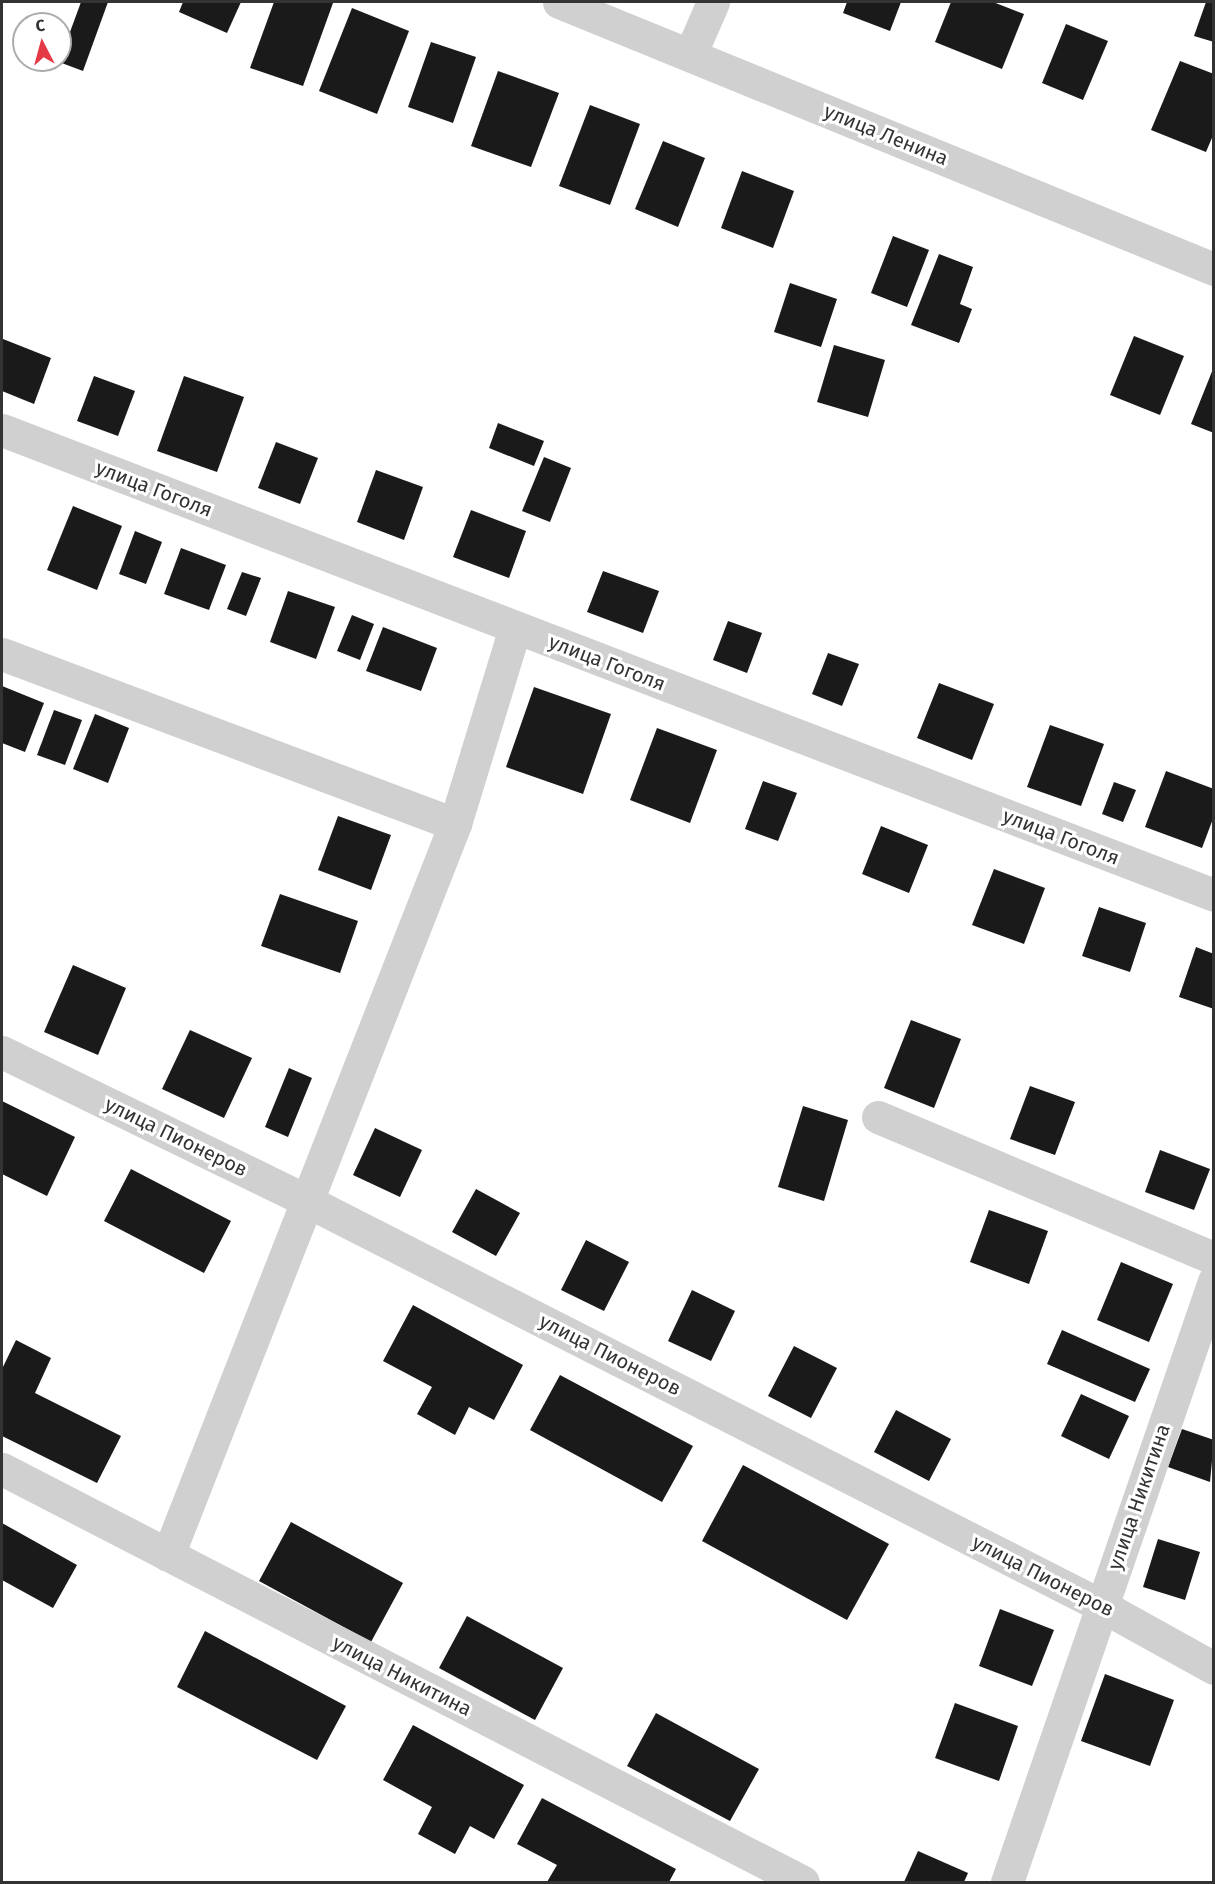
<!DOCTYPE html>
<html>
<head>
<meta charset="utf-8">
<style>
  body { margin:0 }
  #map { position:relative; width:1215px; height:1884px; overflow:hidden; background:#fff; font-family:"Fira Sans",sans-serif }
  div>[style] { position:absolute }
  .building>* { inset:0; background:#1a1a1a }
  .minor>* { height:33px; margin:-16.5px; padding:0 16.5px; transform-origin:16.5px; border-radius:16.5px; background:#d0d0d0 }
  span { translate:-50% -50%; white-space:nowrap; text-align:center; line-height:1.15; -webkit-text-stroke:6px #fff; paint-order:stroke }
  .street-label { font-size:20px; color:#333 }
  .frame { position:absolute; inset:0; border:3px solid #333; pointer-events:none }
  .north { position:absolute; left:12px; top:12px; width:60px; height:60px; box-sizing:border-box; background:#fff; border:2px solid #adadad; border-radius:50%; rotate:354deg; font-size:16px; font-weight:700; line-height:24px; text-align:center; color:#333 }
  .north::after { content:''; display:block; margin:auto; width:21px; height:27px; background:#e63946; clip-path:polygon(50% 0,100% 100%,50% 72%,0 100%) }
</style>
</head>
<body>
<div id="map">
  <div class="building">
    <div style="clip-path:polygon(81px 2px,108px 2px,83px 71px,59px 62px)"></div>
    <div style="clip-path:polygon(183px 2px,241px 2px,227px 33px,179px 12px)"></div>
    <div style="clip-path:polygon(274px 2px,333px 3px,303px 86px,250px 68px)"></div>
    <div style="clip-path:polygon(847px 2px,901px 2px,890px 31px,843px 13px)"></div>
    <div style="clip-path:polygon(951px 2px,993px 2px,1024px 14px,1002px 69px,935px 42px)"></div>
    <div style="clip-path:polygon(1206px 2px,1214px 2px,1214px 42px,1194px 36px)"></div>
    <div style="clip-path:polygon(352px 8px,409px 31px,377px 114px,319px 91px)"></div>
    <div style="clip-path:polygon(1066px 24px,1108px 41px,1083px 100px,1042px 83px)"></div>
    <div style="clip-path:polygon(431px 42px,476px 57px,453px 123px,408px 107px)"></div>
    <div style="clip-path:polygon(1180px 61px,1214px 74px,1214px 133px,1206px 152px,1151px 130px)"></div>
    <div style="clip-path:polygon(498px 71px,559px 93px,531px 167px,471px 146px)"></div>
    <div style="clip-path:polygon(590px 105px,640px 124px,610px 205px,559px 186px)"></div>
    <div style="clip-path:polygon(663px 141px,705px 158px,678px 227px,635px 209px)"></div>
    <div style="clip-path:polygon(742px 171px,794px 191px,773px 248px,721px 228px)"></div>
    <div style="clip-path:polygon(893px 236px,929px 250px,907px 307px,871px 293px)"></div>
    <div style="clip-path:polygon(939px 254px,973px 267px,960px 304px,972px 309px,959px 343px,911px 325px)"></div>
    <div style="clip-path:polygon(790px 283px,837px 299px,821px 347px,774px 332px)"></div>
    <div style="clip-path:polygon(1134px 336px,1184px 356px,1160px 415px,1110px 395px)"></div>
    <div style="clip-path:polygon(3px 339px,51px 358px,34px 404px,2px 391px)"></div>
    <div style="clip-path:polygon(834px 345px,885px 360px,868px 417px,817px 402px)"></div>
    <div style="clip-path:polygon(1213px 369px,1214px 369px,1214px 433px,1191px 424px)"></div>
    <div style="clip-path:polygon(94px 376px,135px 391px,118px 436px,77px 421px)"></div>
    <div style="clip-path:polygon(184px 376px,244px 397px,217px 472px,157px 451px)"></div>
    <div style="clip-path:polygon(498px 423px,544px 441px,534px 466px,489px 448px)"></div>
    <div style="clip-path:polygon(276px 442px,318px 458px,300px 504px,258px 488px)"></div>
    <div style="clip-path:polygon(544px 457px,571px 468px,550px 522px,522px 511px)"></div>
    <div style="clip-path:polygon(376px 470px,423px 487px,404px 540px,357px 522px)"></div>
    <div style="clip-path:polygon(73px 506px,122px 526px,97px 590px,47px 570px)"></div>
    <div style="clip-path:polygon(471px 510px,526px 531px,509px 578px,453px 557px)"></div>
    <div style="clip-path:polygon(135px 531px,162px 542px,146px 584px,119px 574px)"></div>
    <div style="clip-path:polygon(181px 548px,226px 565px,209px 610px,164px 594px)"></div>
    <div style="clip-path:polygon(603px 571px,659px 591px,643px 633px,587px 612px)"></div>
    <div style="clip-path:polygon(242px 572px,261px 578px,246px 616px,227px 609px)"></div>
    <div style="clip-path:polygon(288px 591px,335px 607px,316px 659px,270px 642px)"></div>
    <div style="clip-path:polygon(352px 615px,374px 624px,360px 660px,337px 651px)"></div>
    <div style="clip-path:polygon(728px 621px,762px 633px,747px 673px,713px 660px)"></div>
    <div style="clip-path:polygon(383px 627px,437px 648px,421px 691px,366px 671px)"></div>
    <div style="clip-path:polygon(828px 653px,859px 664px,842px 706px,812px 694px)"></div>
    <div style="clip-path:polygon(939px 683px,994px 704px,972px 760px,917px 738px)"></div>
    <div style="clip-path:polygon(2px 686px,44px 703px,25px 752px,2px 743px)"></div>
    <div style="clip-path:polygon(534px 687px,611px 714px,583px 794px,506px 767px)"></div>
    <div style="clip-path:polygon(54px 710px,82px 720px,65px 765px,37px 755px)"></div>
    <div style="clip-path:polygon(95px 714px,129px 728px,108px 783px,73px 769px)"></div>
    <div style="clip-path:polygon(1050px 725px,1104px 744px,1081px 806px,1027px 787px)"></div>
    <div style="clip-path:polygon(657px 728px,717px 750px,690px 823px,630px 800px)"></div>
    <div style="clip-path:polygon(1166px 771px,1214px 789px,1214px 816px,1202px 848px,1145px 827px)"></div>
    <div style="clip-path:polygon(763px 781px,797px 793px,778px 841px,745px 829px)"></div>
    <div style="clip-path:polygon(1114px 782px,1136px 790px,1123px 822px,1102px 814px)"></div>
    <div style="clip-path:polygon(338px 816px,391px 835px,371px 890px,318px 870px)"></div>
    <div style="clip-path:polygon(881px 826px,928px 845px,909px 893px,862px 874px)"></div>
    <div style="clip-path:polygon(994px 869px,1045px 888px,1024px 944px,972px 925px)"></div>
    <div style="clip-path:polygon(280px 894px,358px 921px,340px 973px,261px 946px)"></div>
    <div style="clip-path:polygon(1099px 907px,1146px 923px,1130px 972px,1082px 956px)"></div>
    <div style="clip-path:polygon(1196px 947px,1214px 954px,1214px 1009px,1179px 997px)"></div>
    <div style="clip-path:polygon(73px 965px,126px 988px,98px 1055px,44px 1032px)"></div>
    <div style="clip-path:polygon(911px 1020px,961px 1039px,934px 1108px,884px 1088px)"></div>
    <div style="clip-path:polygon(190px 1030px,252px 1058px,224px 1118px,162px 1089px)"></div>
    <div style="clip-path:polygon(289px 1068px,312px 1078px,288px 1137px,265px 1127px)"></div>
    <div style="clip-path:polygon(1030px 1086px,1075px 1102px,1055px 1155px,1010px 1139px)"></div>
    <div style="clip-path:polygon(2px 1101px,75px 1137px,47px 1196px,2px 1174px)"></div>
    <div style="clip-path:polygon(803px 1106px,848px 1120px,824px 1201px,778px 1187px)"></div>
    <div style="clip-path:polygon(375px 1128px,422px 1150px,400px 1197px,353px 1175px)"></div>
    <div style="clip-path:polygon(1160px 1150px,1210px 1169px,1194px 1210px,1145px 1192px)"></div>
    <div style="clip-path:polygon(131px 1169px,231px 1221px,204px 1273px,104px 1221px)"></div>
    <div style="clip-path:polygon(476px 1189px,520px 1213px,496px 1256px,452px 1232px)"></div>
    <div style="clip-path:polygon(989px 1210px,1048px 1231px,1029px 1284px,970px 1262px)"></div>
    <div style="clip-path:polygon(586px 1240px,629px 1262px,604px 1311px,561px 1290px)"></div>
    <div style="clip-path:polygon(1121px 1262px,1173px 1284px,1149px 1342px,1097px 1320px)"></div>
    <div style="clip-path:polygon(692px 1290px,735px 1311px,711px 1361px,668px 1341px)"></div>
    <div style="clip-path:polygon(413px 1305px,523px 1365px,494px 1420px,469px 1407px,455px 1435px,417px 1414px,432px 1387px,383px 1361px)"></div>
    <div style="clip-path:polygon(1062px 1330px,1150px 1369px,1135px 1402px,1047px 1364px)"></div>
    <div style="clip-path:polygon(16px 1340px,51px 1358px,35px 1393px,121px 1436px,97px 1483px,2px 1436px,2px 1369px)"></div>
    <div style="clip-path:polygon(794px 1346px,837px 1368px,811px 1418px,768px 1396px)"></div>
    <div style="clip-path:polygon(560px 1375px,693px 1446px,662px 1502px,530px 1430px)"></div>
    <div style="clip-path:polygon(1081px 1394px,1129px 1416px,1109px 1459px,1061px 1436px)"></div>
    <div style="clip-path:polygon(896px 1410px,951px 1439px,929px 1481px,874px 1452px)"></div>
    <div style="clip-path:polygon(1182px 1429px,1214px 1440px,1210px 1482px,1168px 1467px)"></div>
    <div style="clip-path:polygon(743px 1465px,889px 1544px,847px 1620px,702px 1541px)"></div>
    <div style="clip-path:polygon(291px 1522px,403px 1583px,371px 1642px,259px 1581px)"></div>
    <div style="clip-path:polygon(2px 1523px,77px 1565px,53px 1608px,2px 1580px)"></div>
    <div style="clip-path:polygon(1158px 1539px,1200px 1552px,1185px 1600px,1143px 1587px)"></div>
    <div style="clip-path:polygon(1000px 1609px,1054px 1630px,1032px 1686px,979px 1666px)"></div>
    <div style="clip-path:polygon(467px 1616px,563px 1668px,535px 1720px,439px 1668px)"></div>
    <div style="clip-path:polygon(205px 1631px,346px 1706px,317px 1760px,177px 1687px)"></div>
    <div style="clip-path:polygon(1105px 1674px,1174px 1700px,1150px 1766px,1081px 1741px)"></div>
    <div style="clip-path:polygon(955px 1703px,1018px 1726px,999px 1781px,935px 1758px)"></div>
    <div style="clip-path:polygon(656px 1713px,759px 1769px,730px 1821px,627px 1766px)"></div>
    <div style="clip-path:polygon(413px 1725px,524px 1785px,494px 1839px,470px 1826px,455px 1854px,418px 1834px,432px 1807px,383px 1780px)"></div>
    <div style="clip-path:polygon(542px 1798px,676px 1869px,669px 1882px,547px 1882px,557px 1865px,517px 1844px)"></div>
    <div style="clip-path:polygon(918px 1851px,968px 1873px,964px 1882px,904px 1882px)"></div>
  </div>
  <div class="minor">
    <div style="left:559px;top:2px;width:707px;rotate:22.18deg"></div>
    <div style="left:690px;top:55px;width:58px;rotate:-66.5deg"></div>
    <div style="left:2px;top:430px;width:1298px;rotate:20.99deg"></div>
    <div style="left:2px;top:654px;width:484px;rotate:20.6deg"></div>
    <div style="left:2px;top:1052px;width:337px;rotate:26deg"></div>
    <div style="left:305px;top:1200px;width:894px;rotate:26.99deg"></div>
    <div style="left:1102px;top:1606px;width:128px;rotate:29deg"></div>
    <div style="left:878px;top:1117px;width:364px;rotate:22.8deg"></div>
    <div style="left:2px;top:1469px;width:901px;rotate:27.28deg"></div>
    <div style="left:168px;top:1555px;width:785px;rotate:-68.56deg"></div>
    <div style="left:455px;top:824px;width:205px;rotate:-73deg"></div>
    <div style="left:1007px;top:1882px;width:636px;rotate:-70.99deg"></div>
  </div>
  <div class="street-label">
    <span style="left:886px;top:135px;rotate:22deg">улица Ленина</span>
    <span style="left:154px;top:489px;rotate:21deg">улица Гоголя</span>
    <span style="left:607px;top:663px;rotate:21deg">улица Гоголя</span>
    <span style="left:1061px;top:837px;rotate:21deg">улица Гоголя</span>
    <span style="left:176px;top:1137px;rotate:26deg">улица Пионеров</span>
    <span style="left:610px;top:1355px;rotate:27deg">улица Пионеров</span>
    <span style="left:1139px;top:1497px;rotate:-71deg">улица Никитина</span>
    <span style="left:1043px;top:1576px;rotate:27deg">улица Пионеров</span>
    <span style="left:402px;top:1676px;rotate:27deg">улица Никитина</span>
  </div>
  <div class="frame"></div>
  <div class="north">С</div>
</div>
</body>
</html>
